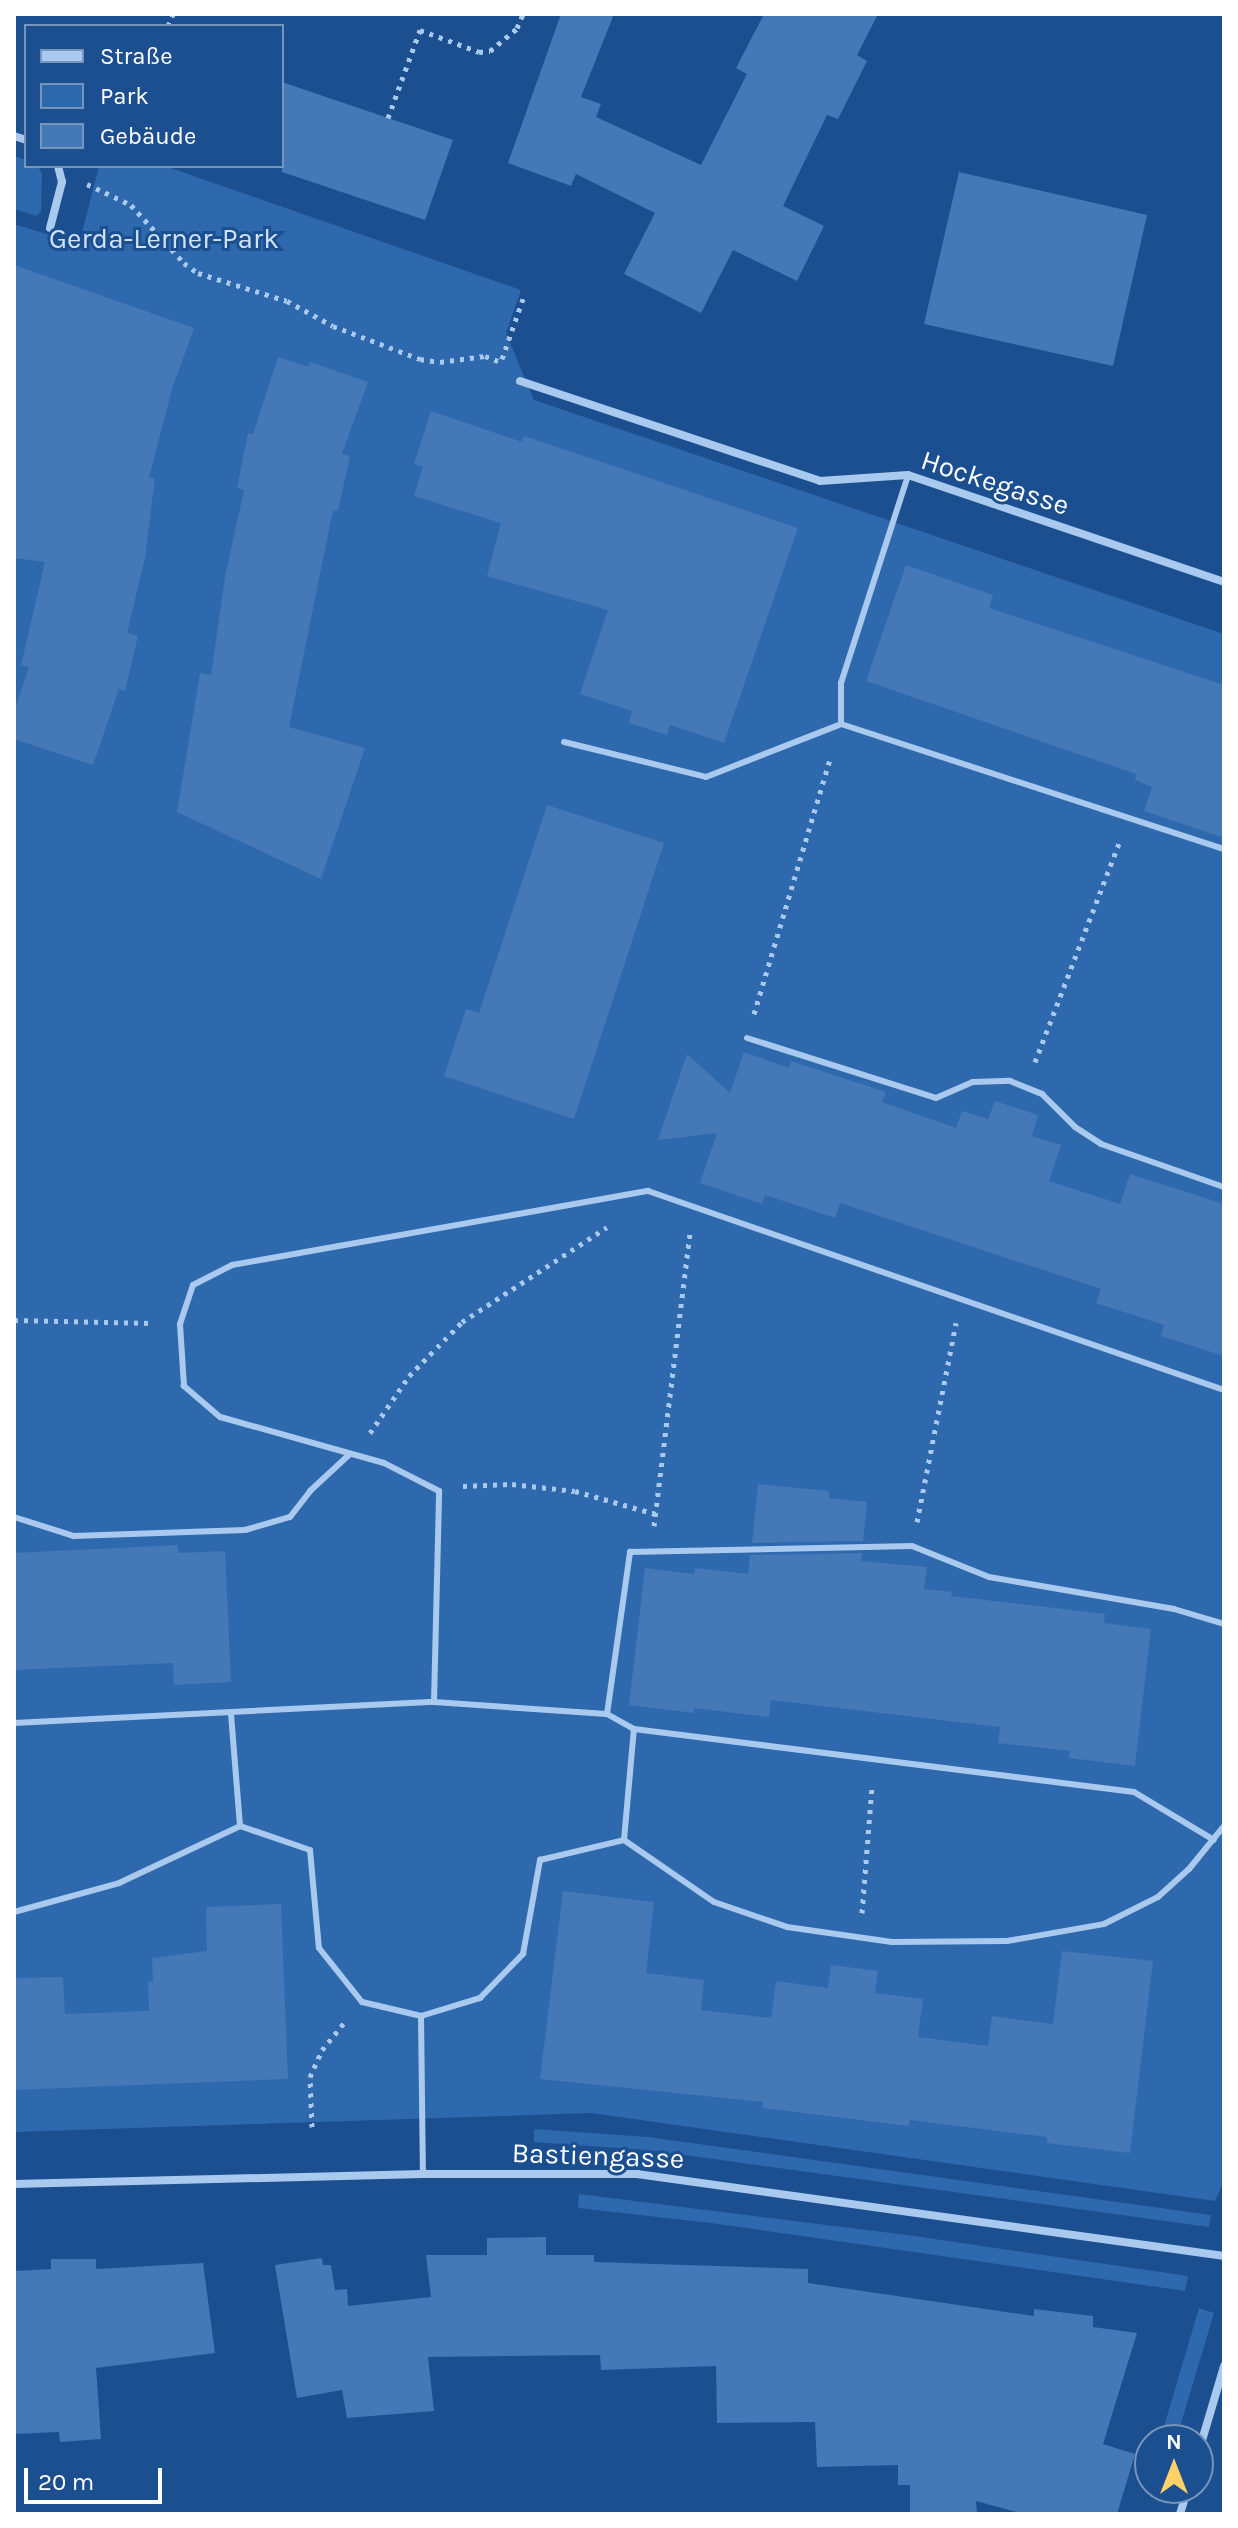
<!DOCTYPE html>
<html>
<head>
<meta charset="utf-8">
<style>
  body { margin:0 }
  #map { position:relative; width:1238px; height:2528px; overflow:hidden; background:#1b4f8f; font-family:Karla,sans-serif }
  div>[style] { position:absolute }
  .green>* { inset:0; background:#2e69ad }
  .building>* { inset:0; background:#4478b7 }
  .path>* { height:5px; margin-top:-2.5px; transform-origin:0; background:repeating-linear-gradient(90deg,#a9c9ee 0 4px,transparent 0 10px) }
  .service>* { height:6px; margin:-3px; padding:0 3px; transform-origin:3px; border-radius:3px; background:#a9c9ee }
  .minor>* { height:8px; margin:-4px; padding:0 4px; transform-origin:4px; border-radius:4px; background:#a9c9ee }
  span { translate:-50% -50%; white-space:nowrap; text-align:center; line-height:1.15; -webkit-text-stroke:6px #1b4f8f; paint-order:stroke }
  .park-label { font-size:28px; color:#cfe3fa }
  .street-label { font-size:28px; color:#fff }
  .frame { position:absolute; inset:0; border:16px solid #fff; pointer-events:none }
  .legend { position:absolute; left:24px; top:24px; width:260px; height:144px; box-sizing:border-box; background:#1b4f8f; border:2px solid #7695bc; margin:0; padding:10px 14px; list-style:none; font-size:24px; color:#fff }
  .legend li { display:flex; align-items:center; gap:16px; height:40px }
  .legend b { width:40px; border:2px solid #7695bc }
  .north { position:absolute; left:1134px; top:2424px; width:80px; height:80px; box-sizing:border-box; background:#1b4f8f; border:2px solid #7695bc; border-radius:50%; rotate:0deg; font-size:22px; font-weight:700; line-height:32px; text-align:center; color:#fff }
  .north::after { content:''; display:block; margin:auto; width:28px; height:36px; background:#ffd166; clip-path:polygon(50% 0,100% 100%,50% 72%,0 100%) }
  .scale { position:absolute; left:24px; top:2468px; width:138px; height:36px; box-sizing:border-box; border:4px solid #fff; border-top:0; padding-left:10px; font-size:24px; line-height:28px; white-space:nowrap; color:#fff; -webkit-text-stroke:6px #1b4f8f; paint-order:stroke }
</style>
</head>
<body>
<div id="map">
  <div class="green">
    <div style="clip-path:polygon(14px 156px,26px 160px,26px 166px,38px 166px,42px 174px,41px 212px,36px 216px,14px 209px)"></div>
    <div style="clip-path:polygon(99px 166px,165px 166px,521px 290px,506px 333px,534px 400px,1224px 634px,1224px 2181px,1215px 2201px,591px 2113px,14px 2132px,14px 224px,79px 244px)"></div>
    <div style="clip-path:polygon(534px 2129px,648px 2137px,1211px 2215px,1209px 2227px,648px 2150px,534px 2142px)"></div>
    <div style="clip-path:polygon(579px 2194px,907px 2235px,1188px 2276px,1185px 2291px,711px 2223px,578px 2208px)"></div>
    <div style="clip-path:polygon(1199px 2308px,1214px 2313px,1176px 2440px,1160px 2440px)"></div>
  </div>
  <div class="building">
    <div style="clip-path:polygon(561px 14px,614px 14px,581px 97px,601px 104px,596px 117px,701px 165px,747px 74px,736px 68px,764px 14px,878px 14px,857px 55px,867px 61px,838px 119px,827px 115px,783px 206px,824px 226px,797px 281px,733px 250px,701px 313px,624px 274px,655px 213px,576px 174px,571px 186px,508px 163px)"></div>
    <div style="clip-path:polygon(282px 82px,453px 140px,425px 220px,282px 172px)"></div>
    <div style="clip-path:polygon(959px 172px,1147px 215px,1113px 366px,924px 324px)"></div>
    <div style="clip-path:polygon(14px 265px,194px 328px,172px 389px,149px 478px,155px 478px,145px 558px,127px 633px,138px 636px,125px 691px,119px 689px,93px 765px,14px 739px,14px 712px,29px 667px,21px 665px,45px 562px,14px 558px)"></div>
    <div style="clip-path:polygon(278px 357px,308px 367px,310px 362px,368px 382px,342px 454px,350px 456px,338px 511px,333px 510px,289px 727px,365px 748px,321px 879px,177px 812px,200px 673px,211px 675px,225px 577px,244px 490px,237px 488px,248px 433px,253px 434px)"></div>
    <div style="clip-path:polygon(431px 411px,522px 442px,524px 436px,798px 528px,724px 743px,670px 725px,667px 735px,629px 723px,632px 711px,580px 694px,608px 610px,487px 576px,501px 523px,414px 496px,423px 467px,414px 464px)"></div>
    <div style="clip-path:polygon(906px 565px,993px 595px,989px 608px,1224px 685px,1224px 838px,1144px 811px,1152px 787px,1135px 780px,1136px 774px,866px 681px)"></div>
    <div style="clip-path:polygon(547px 805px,664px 843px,574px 1119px,444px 1076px,466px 1009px,479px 1013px)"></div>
    <div style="clip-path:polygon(744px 1052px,789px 1068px,791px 1061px,886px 1092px,882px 1102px,956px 1128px,962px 1111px,988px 1119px,995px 1101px,1038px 1115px,1032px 1136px,1061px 1145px,1049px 1181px,1120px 1204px,1130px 1174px,1224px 1204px,1224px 1356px,1161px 1336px,1164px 1325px,1096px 1303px,1101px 1289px,840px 1203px,835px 1218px,765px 1195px,762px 1204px,700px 1183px,717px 1133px,658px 1140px,687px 1054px,730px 1093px)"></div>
    <div style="clip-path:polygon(758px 1484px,829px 1491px,829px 1498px,867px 1502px,863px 1541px,752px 1543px)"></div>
    <div style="clip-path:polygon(178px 1545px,178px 1553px,225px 1551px,231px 1682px,174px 1685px,173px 1663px,14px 1670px,14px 1553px)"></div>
    <div style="clip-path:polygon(862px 1553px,861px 1561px,927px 1567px,924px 1589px,952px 1592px,951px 1596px,1105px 1614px,1104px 1623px,1151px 1629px,1135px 1766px,1069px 1758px,1070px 1751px,998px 1743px,1000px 1727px,771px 1700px,769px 1717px,694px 1708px,694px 1713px,629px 1705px,645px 1568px,694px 1574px,695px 1568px,748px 1574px,750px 1555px)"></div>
    <div style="clip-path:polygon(563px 1891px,654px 1902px,646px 1973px,704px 1980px,701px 2010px,771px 2018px,776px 1981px,828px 1988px,831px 1965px,878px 1971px,875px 1993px,923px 1999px,918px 2037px,988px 2046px,992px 2016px,1053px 2024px,1062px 1951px,1153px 1961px,1130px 2153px,1047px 2143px,1047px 2137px,910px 2120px,909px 2126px,763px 2108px,763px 2102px,540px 2079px)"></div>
    <div style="clip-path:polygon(281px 1904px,288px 2079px,14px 2090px,14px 1978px,63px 1977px,65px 2014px,149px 2011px,148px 1982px,153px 1982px,152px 1958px,207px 1951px,206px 1907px)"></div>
    <div style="clip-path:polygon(546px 2237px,546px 2255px,594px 2255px,594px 2262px,808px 2269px,808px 2283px,1034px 2316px,1034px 2309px,1093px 2316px,1093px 2327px,1137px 2333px,1103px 2444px,1135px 2454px,1117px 2514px,1023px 2514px,976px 2501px,977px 2514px,910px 2514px,910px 2485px,898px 2485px,898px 2465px,817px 2467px,815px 2422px,717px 2423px,716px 2366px,601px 2370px,600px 2355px,428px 2357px,434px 2411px,347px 2418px,342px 2390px,297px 2398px,275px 2265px,322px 2258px,323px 2265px,331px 2265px,335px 2290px,347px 2289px,348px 2306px,431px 2297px,426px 2255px,487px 2255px,487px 2238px)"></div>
    <div style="clip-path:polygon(51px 2259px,96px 2259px,96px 2269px,203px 2263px,215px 2353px,96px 2368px,101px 2439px,60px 2442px,59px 2432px,14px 2434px,14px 2271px,51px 2269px)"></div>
  </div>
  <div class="path">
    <div style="left:168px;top:26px;width:13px;rotate:-67deg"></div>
    <div style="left:388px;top:118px;width:94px;rotate:-70deg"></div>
    <div style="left:420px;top:30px;width:63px;rotate:20.4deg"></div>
    <div style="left:479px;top:52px;width:11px;rotate:-5deg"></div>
    <div style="left:490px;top:51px;width:35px;rotate:-40deg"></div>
    <div style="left:517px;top:28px;width:15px;rotate:-67deg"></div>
    <div style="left:87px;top:184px;width:49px;rotate:25.5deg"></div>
    <div style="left:131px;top:205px;width:79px;rotate:47.6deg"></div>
    <div style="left:184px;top:263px;width:17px;rotate:36deg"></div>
    <div style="left:198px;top:273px;width:93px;rotate:17.5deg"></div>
    <div style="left:287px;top:301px;width:52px;rotate:28.5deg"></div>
    <div style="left:333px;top:326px;width:93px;rotate:20.8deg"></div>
    <div style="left:420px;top:359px;width:20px;rotate:9deg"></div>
    <div style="left:440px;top:362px;width:45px;rotate:-7.6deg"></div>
    <div style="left:485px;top:356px;width:17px;rotate:21deg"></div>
    <div style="left:502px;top:359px;width:67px;rotate:-70.8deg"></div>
    <div style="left:754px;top:1014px;width:269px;rotate:-73.4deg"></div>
    <div style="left:1035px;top:1062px;width:238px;rotate:-69deg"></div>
    <div style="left:14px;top:1320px;width:139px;rotate:1.2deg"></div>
    <div style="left:370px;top:1433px;width:69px;rotate:-55.6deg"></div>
    <div style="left:409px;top:1376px;width:76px;rotate:-45.5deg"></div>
    <div style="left:462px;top:1322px;width:173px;rotate:-33.2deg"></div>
    <div style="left:463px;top:1486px;width:49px;rotate:-2.3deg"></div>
    <div style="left:512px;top:1484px;width:63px;rotate:6.3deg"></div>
    <div style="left:575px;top:1491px;width:84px;rotate:15.9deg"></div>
    <div style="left:917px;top:1522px;width:203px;rotate:-78.9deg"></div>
    <div style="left:654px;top:1526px;width:294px;rotate:-83deg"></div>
    <div style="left:862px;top:1913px;width:126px;rotate:-85.5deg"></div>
    <div style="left:312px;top:2127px;width:50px;rotate:-92.3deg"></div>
    <div style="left:310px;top:2077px;width:30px;rotate:-66deg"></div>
    <div style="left:322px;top:2050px;width:36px;rotate:-51deg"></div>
  </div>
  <div class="service">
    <div style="left:841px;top:724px;width:41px;rotate:-90deg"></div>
    <div style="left:841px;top:683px;width:219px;rotate:-72.1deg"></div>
    <div style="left:564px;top:742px;width:146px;rotate:13.8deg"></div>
    <div style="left:706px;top:777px;width:145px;rotate:-21.4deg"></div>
    <div style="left:841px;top:724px;width:403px;rotate:18.1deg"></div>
    <div style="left:747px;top:1038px;width:198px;rotate:17.6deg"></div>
    <div style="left:936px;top:1098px;width:40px;rotate:-23.4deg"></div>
    <div style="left:973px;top:1082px;width:37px;rotate:-2deg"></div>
    <div style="left:1010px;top:1081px;width:35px;rotate:22deg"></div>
    <div style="left:1042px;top:1094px;width:47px;rotate:45deg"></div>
    <div style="left:1075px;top:1127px;width:31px;rotate:33deg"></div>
    <div style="left:1101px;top:1144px;width:130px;rotate:19.3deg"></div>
    <div style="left:14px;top:1517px;width:63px;rotate:17.6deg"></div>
    <div style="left:74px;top:1536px;width:171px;rotate:-2deg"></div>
    <div style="left:245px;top:1530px;width:47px;rotate:-16.1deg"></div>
    <div style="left:290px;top:1517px;width:33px;rotate:-52deg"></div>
    <div style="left:310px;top:1491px;width:54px;rotate:-42.8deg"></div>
    <div style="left:434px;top:1702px;width:211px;rotate:-88.6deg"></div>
    <div style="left:439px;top:1491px;width:62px;rotate:-153deg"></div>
    <div style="left:384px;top:1463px;width:170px;rotate:-164.3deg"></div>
    <div style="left:220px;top:1417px;width:48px;rotate:-139.3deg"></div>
    <div style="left:184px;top:1386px;width:62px;rotate:-93.7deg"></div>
    <div style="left:180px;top:1324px;width:41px;rotate:-71.6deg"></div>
    <div style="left:193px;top:1285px;width:44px;rotate:-27.1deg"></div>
    <div style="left:232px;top:1265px;width:423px;rotate:-10.1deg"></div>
    <div style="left:648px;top:1191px;width:609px;rotate:19.06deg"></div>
    <div style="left:231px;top:1714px;width:112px;rotate:85.4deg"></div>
    <div style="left:607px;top:1714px;width:164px;rotate:-81.9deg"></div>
    <div style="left:630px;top:1552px;width:282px;rotate:-1.2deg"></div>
    <div style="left:912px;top:1546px;width:83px;rotate:21.9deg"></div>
    <div style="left:989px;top:1577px;width:188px;rotate:9.8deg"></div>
    <div style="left:1174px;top:1609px;width:52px;rotate:16.7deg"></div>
    <div style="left:14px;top:1723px;width:421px;rotate:-2.9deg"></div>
    <div style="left:434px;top:1702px;width:173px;rotate:4deg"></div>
    <div style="left:607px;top:1714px;width:31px;rotate:29deg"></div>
    <div style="left:634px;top:1729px;width:504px;rotate:7.18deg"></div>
    <div style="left:1134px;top:1792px;width:93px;rotate:31deg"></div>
    <div style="left:624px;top:1840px;width:111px;rotate:-84.9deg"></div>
    <div style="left:14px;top:1912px;width:109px;rotate:-15.4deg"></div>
    <div style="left:119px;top:1883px;width:134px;rotate:-25.2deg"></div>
    <div style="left:240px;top:1826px;width:74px;rotate:18.9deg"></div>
    <div style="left:310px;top:1850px;width:98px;rotate:84.8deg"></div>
    <div style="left:319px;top:1948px;width:69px;rotate:51.5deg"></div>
    <div style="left:362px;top:2002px;width:61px;rotate:13.3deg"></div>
    <div style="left:421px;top:2016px;width:62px;rotate:-17deg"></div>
    <div style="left:480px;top:1998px;width:62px;rotate:-45.7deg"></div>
    <div style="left:523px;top:1954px;width:96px;rotate:-79.7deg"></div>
    <div style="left:540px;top:1860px;width:86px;rotate:-13.4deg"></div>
    <div style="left:624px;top:1840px;width:109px;rotate:34.6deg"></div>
    <div style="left:714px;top:1902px;width:77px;rotate:18.9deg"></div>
    <div style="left:787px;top:1927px;width:106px;rotate:8.1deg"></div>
    <div style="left:892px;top:1942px;width:115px;rotate:-0.5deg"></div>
    <div style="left:1007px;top:1941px;width:98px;rotate:-9.9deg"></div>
    <div style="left:1104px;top:1924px;width:60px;rotate:-26.6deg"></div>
    <div style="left:1158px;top:1897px;width:42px;rotate:-42.1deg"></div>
    <div style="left:1189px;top:1869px;width:55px;rotate:-50.9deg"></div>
    <div style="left:421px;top:2016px;width:158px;rotate:89.3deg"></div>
  </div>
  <div class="minor">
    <div style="left:14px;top:136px;width:13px;rotate:18deg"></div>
    <div style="left:50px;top:228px;width:48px;rotate:-75.4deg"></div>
    <div style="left:62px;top:182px;width:16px;rotate:-104deg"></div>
    <div style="left:520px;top:381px;width:316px;rotate:18.4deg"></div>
    <div style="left:820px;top:481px;width:88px;rotate:-3.9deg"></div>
    <div style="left:908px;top:475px;width:334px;rotate:18.7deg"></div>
    <div style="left:14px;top:2184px;width:409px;rotate:-1.4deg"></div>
    <div style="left:423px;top:2174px;width:214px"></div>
    <div style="left:637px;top:2174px;width:593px;rotate:7.95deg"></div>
    <div style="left:1198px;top:2454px;width:92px;rotate:-73.5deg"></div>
    <div style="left:1180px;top:2514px;width:27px;rotate:-73deg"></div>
  </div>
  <div class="park-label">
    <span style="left:164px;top:239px">Gerda-Lerner-Park</span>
  </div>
  <div class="street-label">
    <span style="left:995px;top:483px;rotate:18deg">Hockegasse</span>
    <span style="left:598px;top:2156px;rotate:2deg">Bastiengasse</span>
  </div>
  <div class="frame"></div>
  <ul class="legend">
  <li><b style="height:10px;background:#a9c9ee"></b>Straße</li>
  <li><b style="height:22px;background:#2e69ad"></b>Park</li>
  <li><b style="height:22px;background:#4478b7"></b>Gebäude</li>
  </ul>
  <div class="north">N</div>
  <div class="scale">20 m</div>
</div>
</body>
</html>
